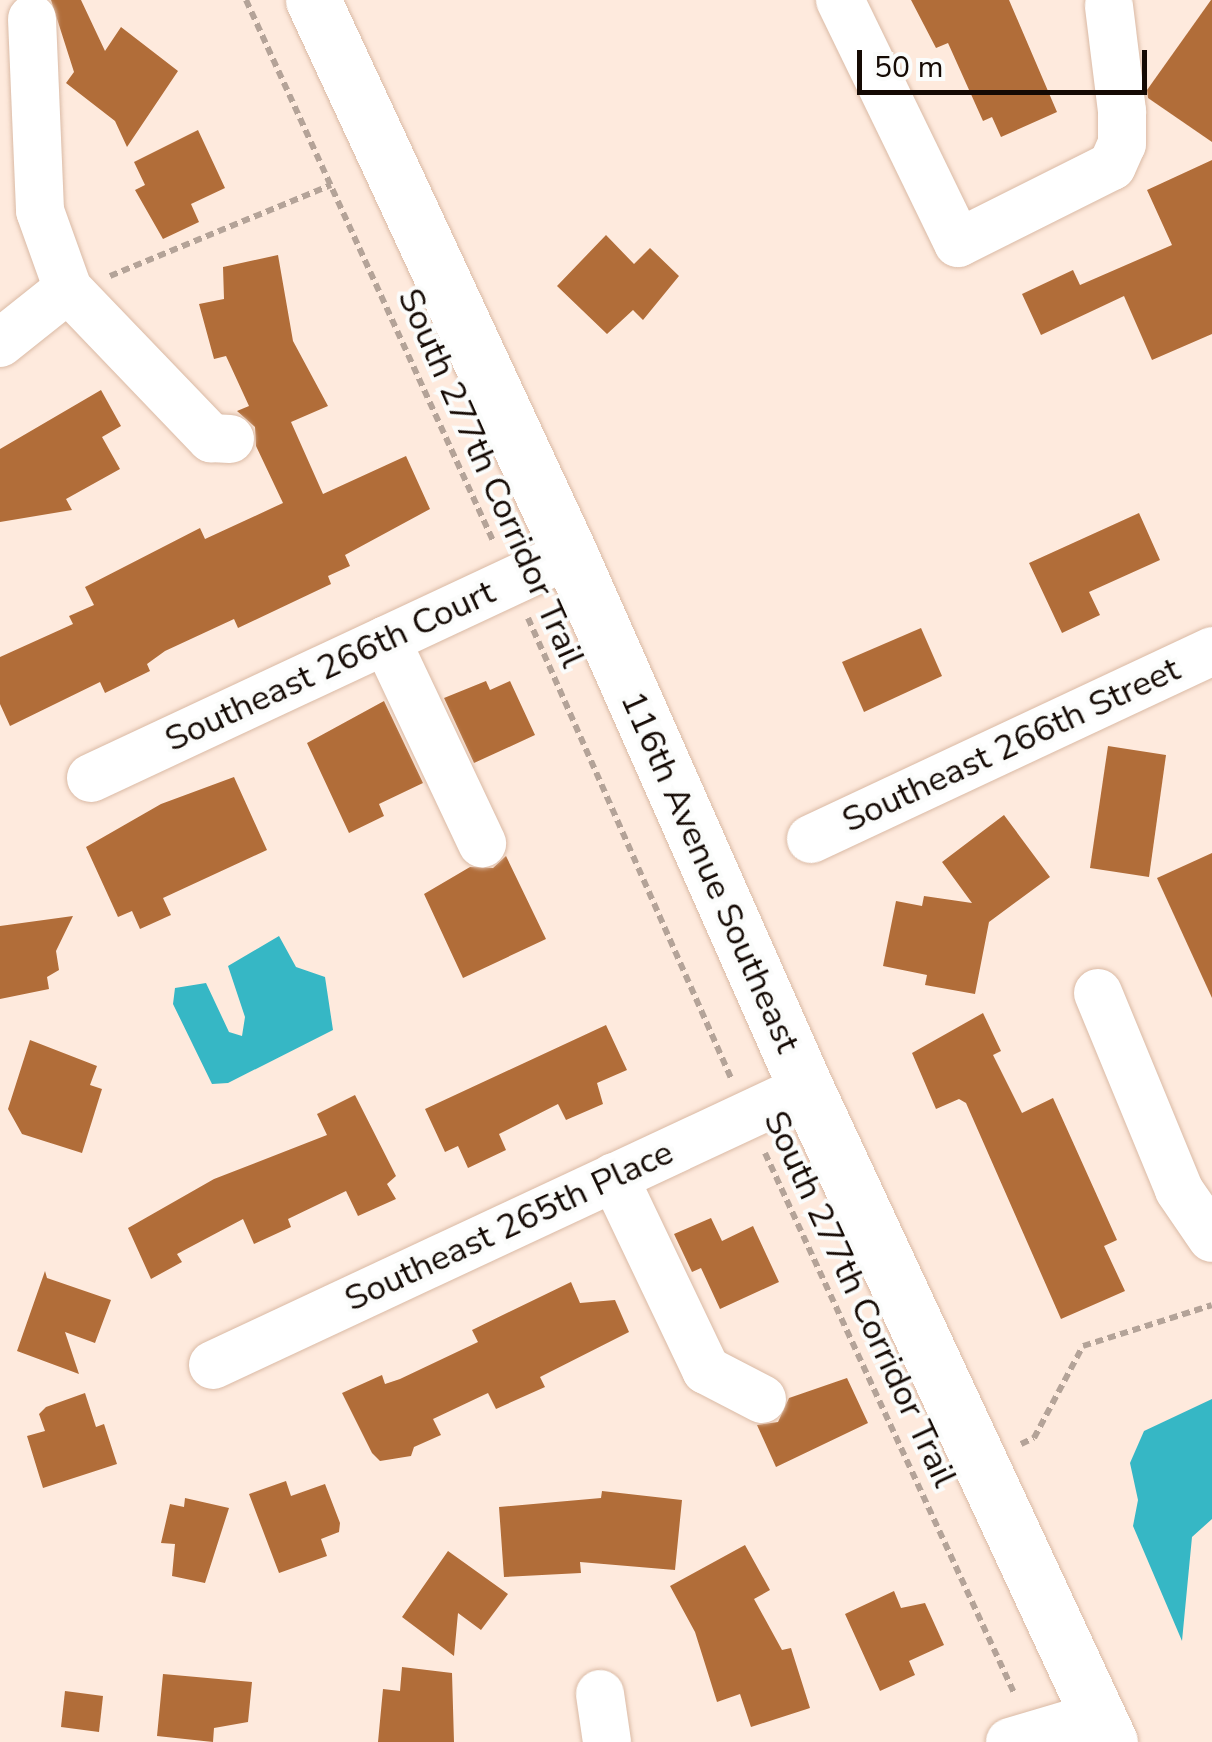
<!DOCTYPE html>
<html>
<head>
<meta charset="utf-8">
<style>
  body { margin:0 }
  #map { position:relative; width:1212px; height:1742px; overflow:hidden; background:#feeadd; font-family:"Nunito Sans",sans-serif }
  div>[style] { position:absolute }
  .water>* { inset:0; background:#36b7c5 }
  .building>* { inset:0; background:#b16d39 }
  .path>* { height:6px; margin-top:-3px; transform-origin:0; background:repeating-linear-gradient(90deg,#b4a398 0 8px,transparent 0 13px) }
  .roads { filter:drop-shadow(0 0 2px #dabaa5) drop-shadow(0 0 2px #dabaa5) }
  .minor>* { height:48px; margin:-24px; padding:0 24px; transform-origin:24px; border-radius:24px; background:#fff }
  .major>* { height:55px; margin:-27.5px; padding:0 27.5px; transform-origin:27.5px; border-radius:27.5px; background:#fff }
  span { translate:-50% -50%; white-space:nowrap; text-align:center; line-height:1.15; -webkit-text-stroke:8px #fbfcfb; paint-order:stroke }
  .street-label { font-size:35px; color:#150a04 }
  .scale { position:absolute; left:857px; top:50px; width:290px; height:45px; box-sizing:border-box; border:5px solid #150a04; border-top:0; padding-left:12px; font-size:30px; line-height:35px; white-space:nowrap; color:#150a04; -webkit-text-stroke:8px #fbfcfb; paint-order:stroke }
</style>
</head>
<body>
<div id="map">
  <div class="water">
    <div style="clip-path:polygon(279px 936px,296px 967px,325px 977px,333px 1030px,228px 1083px,212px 1084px,173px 1004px,175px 988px,206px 983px,229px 1032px,242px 1036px,245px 1017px,228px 966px)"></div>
    <div style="clip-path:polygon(1212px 1399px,1212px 1519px,1192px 1537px,1182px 1641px,1133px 1526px,1138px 1500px,1130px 1463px,1144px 1431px)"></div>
  </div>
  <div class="building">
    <div style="clip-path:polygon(51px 0,81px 0,105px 51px,121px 27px,178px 71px,127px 147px,115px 121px,66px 83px,74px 72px)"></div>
    <div style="clip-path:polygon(911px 0,1009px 0,1057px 112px,1001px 137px,992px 117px,983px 121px,948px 43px,936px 48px)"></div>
    <div style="clip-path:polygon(1211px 0,1212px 0,1212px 142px,1148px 98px,1147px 90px)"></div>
    <div style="clip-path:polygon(198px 130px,225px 188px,191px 204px,199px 222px,163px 239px,135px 190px,145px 185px,134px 162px)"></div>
    <div style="clip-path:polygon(1212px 160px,1212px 334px,1152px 360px,1124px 296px,1041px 335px,1022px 294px,1073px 270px,1080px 285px,1172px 245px,1147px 190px)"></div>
    <div style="clip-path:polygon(606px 235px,634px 264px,650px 248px,679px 276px,643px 320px,633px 310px,607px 334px,557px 286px)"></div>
    <div style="clip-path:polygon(278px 255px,293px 341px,328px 406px,291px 422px,323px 494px,406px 456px,430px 509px,345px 555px,350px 566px,328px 576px,331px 584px,238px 628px,234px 619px,165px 651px,147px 664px,150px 671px,105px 693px,100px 682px,10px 726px,0 704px,0 657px,73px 624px,69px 616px,94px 605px,85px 587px,200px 528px,205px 539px,283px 503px,256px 446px,255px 427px,237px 411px,249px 406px,226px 356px,214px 359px,199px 304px,224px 299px,223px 267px)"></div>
    <div style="clip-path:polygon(101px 390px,121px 426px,102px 437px,120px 469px,66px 499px,72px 510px,0 522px,0 449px)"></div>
    <div style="clip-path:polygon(1139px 513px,1160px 560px,1089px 592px,1100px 615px,1062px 633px,1029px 563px)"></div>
    <div style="clip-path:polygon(921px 628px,942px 676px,864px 712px,842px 662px)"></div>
    <div style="clip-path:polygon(486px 681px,490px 690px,510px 681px,535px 735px,474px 763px,444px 698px)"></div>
    <div style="clip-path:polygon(384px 701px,423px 783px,379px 804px,384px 816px,349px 833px,307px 743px)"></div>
    <div style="clip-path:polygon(1108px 746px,1166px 755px,1149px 877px,1090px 868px)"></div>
    <div style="clip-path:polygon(234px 777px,267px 850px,163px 898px,171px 915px,140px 929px,132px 911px,118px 917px,86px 847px,161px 804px)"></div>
    <div style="clip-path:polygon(1004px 815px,1050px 877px,989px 922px,975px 994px,925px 985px,927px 975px,883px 966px,896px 901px,922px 906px,924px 896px,972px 903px,942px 862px)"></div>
    <div style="clip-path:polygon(1212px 853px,1212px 998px,1157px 878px)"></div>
    <div style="clip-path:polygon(506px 856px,546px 939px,463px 978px,424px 894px,470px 867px,493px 868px)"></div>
    <div style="clip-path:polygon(73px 916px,56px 951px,59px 970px,47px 977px,49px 989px,0 999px,0 926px)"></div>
    <div style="clip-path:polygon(983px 1013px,1001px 1051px,993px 1055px,1022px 1113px,1053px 1098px,1117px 1240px,1104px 1246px,1125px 1291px,1061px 1319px,966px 1103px,959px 1099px,936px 1109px,912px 1053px)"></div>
    <div style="clip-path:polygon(606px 1025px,627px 1070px,597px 1083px,603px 1104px,566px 1120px,558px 1104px,499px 1134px,506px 1150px,468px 1168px,458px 1146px,445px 1152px,425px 1109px)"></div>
    <div style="clip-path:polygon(30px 1040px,97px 1066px,90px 1085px,102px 1089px,82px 1153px,22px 1134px,8px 1109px)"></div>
    <div style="clip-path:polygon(355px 1095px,396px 1176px,387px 1184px,396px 1199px,358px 1216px,346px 1191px,288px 1219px,291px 1227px,254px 1244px,243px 1219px,177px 1254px,182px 1262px,151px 1279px,128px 1228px,214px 1179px,327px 1135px,317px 1114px)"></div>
    <div style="clip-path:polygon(711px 1218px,722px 1241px,753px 1226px,779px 1282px,720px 1309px,701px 1268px,692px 1272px,674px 1234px)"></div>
    <div style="clip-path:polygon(45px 1271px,47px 1278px,111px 1300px,95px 1343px,65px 1332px,79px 1374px,17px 1351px)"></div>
    <div style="clip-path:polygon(571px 1282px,580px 1303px,615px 1300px,629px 1332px,540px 1377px,545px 1387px,496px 1409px,488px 1393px,433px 1419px,441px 1435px,414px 1447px,411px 1456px,380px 1461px,372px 1453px,342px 1393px,382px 1375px,385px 1384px,400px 1379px,478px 1342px,472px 1330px)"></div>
    <div style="clip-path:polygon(847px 1378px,868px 1423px,776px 1467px,757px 1425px,778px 1422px,789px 1398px)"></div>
    <div style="clip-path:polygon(85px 1393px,96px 1427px,104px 1424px,117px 1464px,43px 1488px,27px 1436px,45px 1431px,39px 1414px,46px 1407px)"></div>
    <div style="clip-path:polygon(286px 1481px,291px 1496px,325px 1484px,340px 1523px,339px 1532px,321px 1539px,327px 1556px,279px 1573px,249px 1494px)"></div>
    <div style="clip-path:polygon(602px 1491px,682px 1500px,675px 1570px,580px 1562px,581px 1573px,504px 1577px,499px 1507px,601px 1498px)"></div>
    <div style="clip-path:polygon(185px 1498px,229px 1508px,205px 1583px,172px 1576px,175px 1544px,161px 1543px,170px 1504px,184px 1507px)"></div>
    <div style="clip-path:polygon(745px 1545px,770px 1590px,754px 1599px,782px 1650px,791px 1648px,810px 1708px,751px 1727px,740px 1694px,717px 1702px,695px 1632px,670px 1586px)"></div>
    <div style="clip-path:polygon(448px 1551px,508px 1594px,481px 1630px,458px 1613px,454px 1656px,402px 1617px)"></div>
    <div style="clip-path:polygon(894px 1591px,901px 1608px,925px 1603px,944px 1645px,909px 1661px,915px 1675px,880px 1691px,845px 1614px)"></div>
    <div style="clip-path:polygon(402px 1667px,452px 1673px,454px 1742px,378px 1742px,383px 1689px,400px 1691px)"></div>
    <div style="clip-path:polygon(163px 1674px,252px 1682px,248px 1722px,214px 1728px,213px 1742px,157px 1736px)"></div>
    <div style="clip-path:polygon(65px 1691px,103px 1696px,99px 1732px,61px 1727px)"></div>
  </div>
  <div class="path">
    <div style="left:246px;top:0;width:597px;rotate:65.45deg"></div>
    <div style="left:110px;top:276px;width:239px;rotate:-22.4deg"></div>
    <div style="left:528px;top:618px;width:503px;rotate:66.19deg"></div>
    <div style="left:765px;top:1153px;width:597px;rotate:65.24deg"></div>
    <div style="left:1021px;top:1444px;width:14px;rotate:-25deg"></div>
    <div style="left:1034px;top:1438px;width:104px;rotate:-62deg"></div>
    <div style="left:1083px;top:1346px;width:135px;rotate:-17.6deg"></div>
  </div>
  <div class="roads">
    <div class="minor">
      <div style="left:840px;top:0;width:270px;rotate:64.1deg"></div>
      <div style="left:958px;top:243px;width:172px;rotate:-26.6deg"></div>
      <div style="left:1112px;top:166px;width:24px;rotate:-66deg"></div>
      <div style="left:1122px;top:144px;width:33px;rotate:-90deg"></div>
      <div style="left:1122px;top:111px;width:106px;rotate:-97.1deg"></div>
      <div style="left:32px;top:19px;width:192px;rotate:87.6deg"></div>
      <div style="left:40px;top:211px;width:83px;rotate:70.3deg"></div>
      <div style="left:68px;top:289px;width:207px;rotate:46.2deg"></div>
      <div style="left:211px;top:438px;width:19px;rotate:3deg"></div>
      <div style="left:0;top:343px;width:87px;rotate:-38.5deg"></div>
      <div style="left:386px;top:640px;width:225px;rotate:64.7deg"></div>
      <div style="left:91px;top:778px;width:529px;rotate:-25.06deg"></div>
      <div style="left:811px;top:839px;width:443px;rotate:-25.1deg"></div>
      <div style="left:1098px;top:993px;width:213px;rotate:67.6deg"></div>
      <div style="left:1179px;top:1190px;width:58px;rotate:55.5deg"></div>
      <div style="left:614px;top:1177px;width:214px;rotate:64.5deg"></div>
      <div style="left:706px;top:1370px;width:63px;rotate:27.4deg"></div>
      <div style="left:213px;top:1365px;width:655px;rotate:-25.04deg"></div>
      <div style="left:600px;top:1694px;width:49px;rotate:81.7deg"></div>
      <div style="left:1010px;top:1742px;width:92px;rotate:-16.5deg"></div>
    </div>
    <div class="major">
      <div style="left:313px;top:0;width:611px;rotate:65.11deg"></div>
      <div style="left:570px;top:554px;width:584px;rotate:66.16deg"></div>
      <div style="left:806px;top:1088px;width:721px;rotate:65.07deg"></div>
    </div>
  </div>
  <div class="street-label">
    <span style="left:491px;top:478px;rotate:66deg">South 277th Corridor Trail</span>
    <span style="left:330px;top:666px;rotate:-25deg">Southeast 266th Court</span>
    <span style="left:1011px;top:745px;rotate:-25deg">Southeast 266th Street</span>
    <span style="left:710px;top:872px;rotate:66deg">116th Avenue Southeast</span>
    <span style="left:509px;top:1226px;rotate:-25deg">Southeast 265th Place</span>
    <span style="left:860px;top:1299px;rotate:65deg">South 277th Corridor Trail</span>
  </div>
  <div class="scale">50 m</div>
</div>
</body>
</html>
